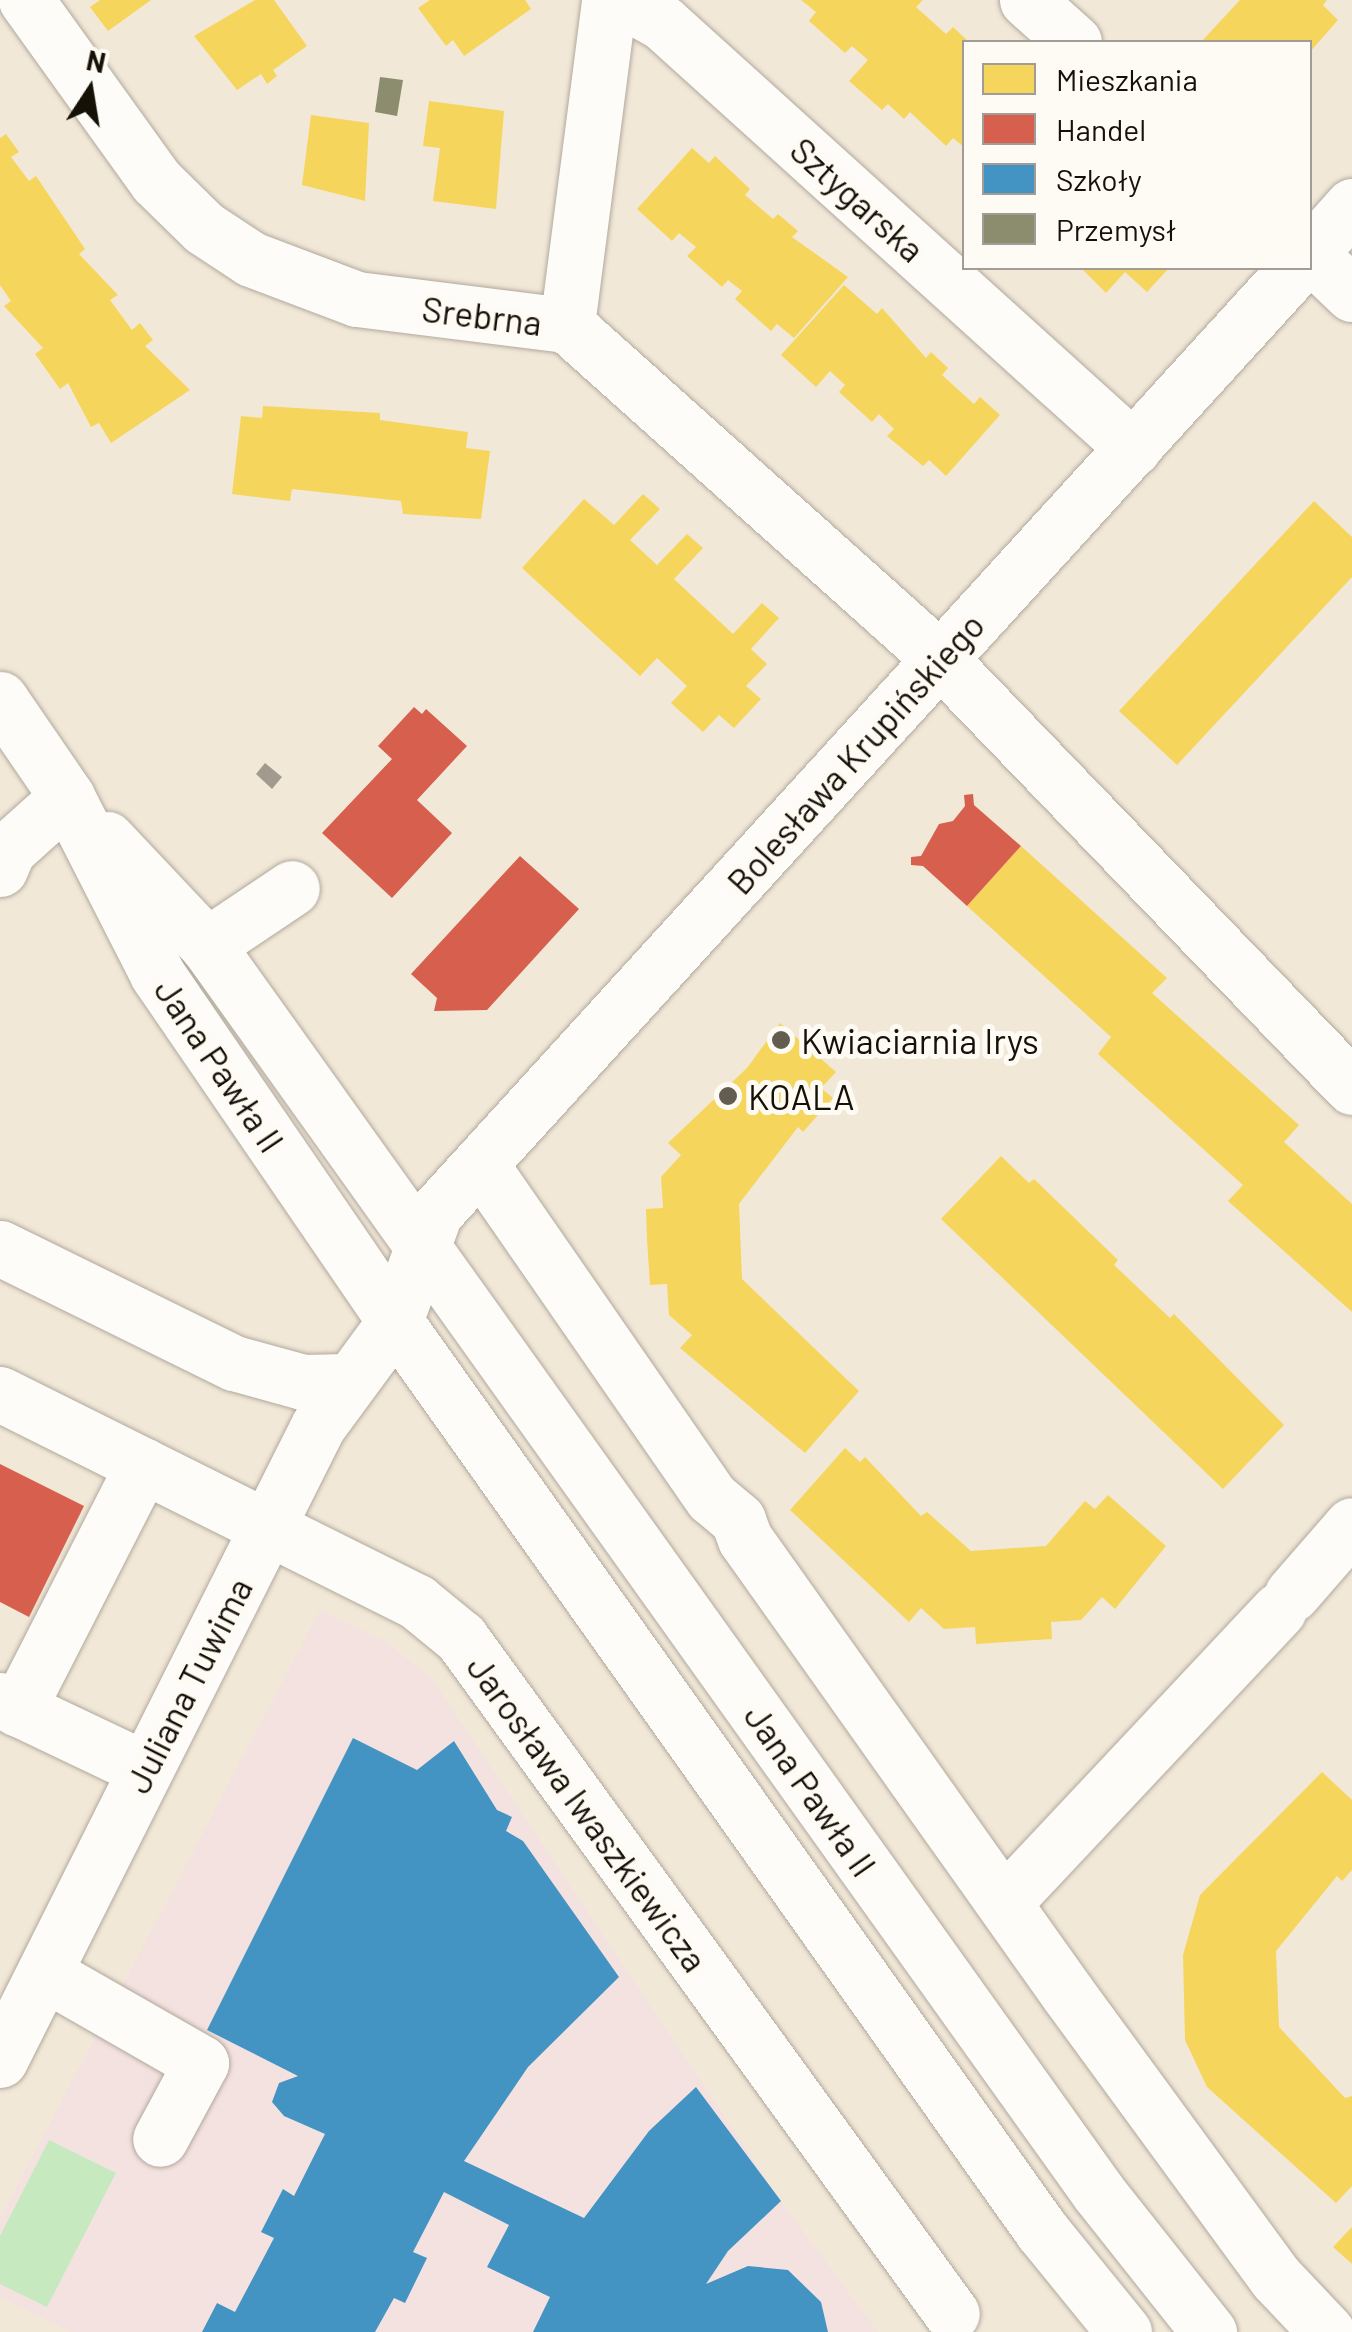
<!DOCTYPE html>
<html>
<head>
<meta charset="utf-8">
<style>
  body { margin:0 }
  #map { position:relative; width:1352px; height:2332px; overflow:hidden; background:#f2e8d8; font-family:Barlow,sans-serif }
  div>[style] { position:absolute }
  .education>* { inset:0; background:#f4e2e0 }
  .green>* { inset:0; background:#c6e9c0 }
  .homes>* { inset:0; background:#f6d55c }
  .shops>* { inset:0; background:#d6604d }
  .schools>* { inset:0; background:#4393c3 }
  .industry>* { inset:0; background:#8c8c6e }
  .building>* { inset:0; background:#a29a8e }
  .roads { filter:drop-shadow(0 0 2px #b1a99d) drop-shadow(0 0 2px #b1a99d) }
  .minor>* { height:55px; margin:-27.5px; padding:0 27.5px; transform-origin:27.5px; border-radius:27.5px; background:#fdfcf9 }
  .dots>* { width:28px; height:28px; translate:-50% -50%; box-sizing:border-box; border:5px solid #fefbf5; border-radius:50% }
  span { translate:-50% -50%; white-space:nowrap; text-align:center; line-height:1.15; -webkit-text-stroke:10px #fefbf5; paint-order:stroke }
  .street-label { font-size:35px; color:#161107 }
  .poi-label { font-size:35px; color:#161107 }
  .left { translate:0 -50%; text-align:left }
  .legend { position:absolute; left:962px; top:40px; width:350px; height:230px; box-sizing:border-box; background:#fefbf5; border:2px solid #a19d96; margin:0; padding:12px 18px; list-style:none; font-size:30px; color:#161107 }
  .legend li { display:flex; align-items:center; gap:20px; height:50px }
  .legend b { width:50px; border:2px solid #a19d96 }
  .north { position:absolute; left:40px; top:40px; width:100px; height:100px; -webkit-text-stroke:8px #fefbf5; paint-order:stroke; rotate:12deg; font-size:28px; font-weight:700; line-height:40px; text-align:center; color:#161107 }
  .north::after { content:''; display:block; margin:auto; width:35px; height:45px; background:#161107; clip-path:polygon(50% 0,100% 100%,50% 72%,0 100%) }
</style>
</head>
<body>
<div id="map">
  <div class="education">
    <div style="clip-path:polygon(320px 1610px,385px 1641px,432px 1679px,781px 2201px,878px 2332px,70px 2332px,0 2297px,0 2218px)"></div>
  </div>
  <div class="green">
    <div style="clip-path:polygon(49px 2140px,116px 2173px,47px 2307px,0 2284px,0 2236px)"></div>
  </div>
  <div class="homes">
    <div style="clip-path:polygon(100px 0,151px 0,108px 31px,90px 7px)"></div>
    <div style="clip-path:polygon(255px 0,274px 0,307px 46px,273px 70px,277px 76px,267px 84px,261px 74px,237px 90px,194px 36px)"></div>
    <div style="clip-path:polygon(430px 0,525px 0,531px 9px,464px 56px,453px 40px,446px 46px,418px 8px)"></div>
    <div style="clip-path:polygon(801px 0,923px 0,916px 7px,946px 34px,953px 27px,969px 42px,964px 147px,953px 138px,946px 146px,910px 112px,904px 119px,888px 104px,882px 110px,849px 81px,868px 60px,852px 46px,845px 53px,809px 21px,816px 12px)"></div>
    <div style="clip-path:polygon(1240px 0,1327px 0,1323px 5px,1338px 20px,1310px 52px,1310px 42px,1201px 42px)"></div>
    <div style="clip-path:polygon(429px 101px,504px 111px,496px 209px,433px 201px,440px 148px,423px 146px)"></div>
    <div style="clip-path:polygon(311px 115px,369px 123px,365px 201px,302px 185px)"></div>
    <div style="clip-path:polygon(6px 134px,19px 152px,11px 157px,29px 181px,36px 176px,85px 249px,79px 254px,118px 295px,110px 300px,132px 330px,140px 323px,153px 340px,145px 346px,190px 390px,111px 443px,99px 423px,91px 427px,68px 383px,60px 389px,35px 354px,43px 348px,4px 306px,11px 301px,0 285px,0 138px)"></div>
    <div style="clip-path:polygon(692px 148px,709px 163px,715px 156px,750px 189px,745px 195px,773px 219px,778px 214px,798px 231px,792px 237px,848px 277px,794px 338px,777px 324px,771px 331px,735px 299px,742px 291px,728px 280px,722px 287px,687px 256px,696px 247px,679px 233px,672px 241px,637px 209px)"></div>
    <div style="clip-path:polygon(1081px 268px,1169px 268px,1147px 292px,1125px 272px,1106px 293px)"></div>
    <div style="clip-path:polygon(844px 285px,877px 314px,882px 308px,926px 358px,931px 352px,948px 368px,942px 375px,974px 404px,980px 397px,1000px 415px,946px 476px,929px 460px,923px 466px,887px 436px,894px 429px,879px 414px,872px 422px,839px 392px,845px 385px,830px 371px,816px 387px,781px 355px)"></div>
    <div style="clip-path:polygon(263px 406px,380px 413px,380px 420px,468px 432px,466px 448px,490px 451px,481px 519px,403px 514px,401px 501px,292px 489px,290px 501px,232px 494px,241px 416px,262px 418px)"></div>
    <div style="clip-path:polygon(643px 494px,660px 509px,630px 540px,657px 565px,687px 534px,703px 548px,674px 579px,733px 634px,762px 603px,779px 618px,751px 649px,767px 664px,746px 686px,761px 699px,734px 728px,719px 715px,703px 732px,671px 703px,687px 686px,657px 658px,640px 676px,522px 568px,584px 499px,614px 525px)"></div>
    <div style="clip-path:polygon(1314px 501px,1352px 537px,1352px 577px,1177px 765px,1119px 711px)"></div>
    <div style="clip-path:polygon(1021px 846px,1167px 978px,1152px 993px,1299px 1125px,1284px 1142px,1352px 1204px,1352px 1312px,1228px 1201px,1243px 1185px,1098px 1054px,1111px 1037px,967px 906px)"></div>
    <div style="clip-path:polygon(780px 1023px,836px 1072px,821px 1088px,833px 1098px,803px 1132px,798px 1127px,739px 1204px,742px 1279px,859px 1391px,805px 1453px,680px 1348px,692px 1335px,669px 1315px,667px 1284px,650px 1285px,647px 1239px,646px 1209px,663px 1208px,661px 1177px,681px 1155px,668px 1143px,747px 1068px)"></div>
    <div style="clip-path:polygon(1001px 1156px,1029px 1183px,1034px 1179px,1118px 1260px,1114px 1265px,1170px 1318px,1174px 1314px,1284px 1425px,1223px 1489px,941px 1219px)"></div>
    <div style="clip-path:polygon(845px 1448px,860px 1462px,865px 1457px,921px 1516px,927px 1512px,971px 1551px,1046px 1546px,1085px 1501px,1095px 1509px,1108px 1495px,1166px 1546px,1115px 1609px,1102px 1597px,1081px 1620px,1051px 1622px,1052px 1639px,976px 1644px,975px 1627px,944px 1629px,921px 1608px,909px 1622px,790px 1510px)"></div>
    <div style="clip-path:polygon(1322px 1772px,1352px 1800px,1352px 1870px,1342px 1881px,1337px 1876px,1276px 1951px,1279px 2027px,1345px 2098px,1352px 2096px,1352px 2186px,1336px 2203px,1207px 2087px,1185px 2040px,1183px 1955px,1200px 1895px)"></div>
    <div style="clip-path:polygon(1352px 2227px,1352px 2264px,1333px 2247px)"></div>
  </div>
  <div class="shops">
    <div style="clip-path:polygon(414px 707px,422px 714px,426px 709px,467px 746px,417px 800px,452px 833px,392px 898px,322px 833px,392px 759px,378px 746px)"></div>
    <div style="clip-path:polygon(973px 794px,974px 805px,1021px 846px,967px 906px,923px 866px,911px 865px,911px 857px,921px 856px,939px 824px,953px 821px,965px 806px,964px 795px)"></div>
    <div style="clip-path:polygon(520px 856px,579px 909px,487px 1010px,434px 1011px,437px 998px,411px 974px)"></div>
    <div style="clip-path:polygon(0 1464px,84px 1506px,29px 1617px,0 1602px)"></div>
  </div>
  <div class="schools">
    <div style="clip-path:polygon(353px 1738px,417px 1770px,454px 1741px,497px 1810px,512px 1817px,506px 1831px,523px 1841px,619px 1977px,528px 2067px,464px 2161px,584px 2218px,649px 2131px,696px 2087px,781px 2201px,728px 2251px,706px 2284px,748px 2266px,788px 2270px,821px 2302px,828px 2332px,533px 2332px,550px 2297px,487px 2267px,509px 2225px,444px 2192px,413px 2252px,427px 2258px,405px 2303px,394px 2298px,375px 2332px,202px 2332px,217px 2303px,235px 2312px,274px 2238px,261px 2232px,283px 2189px,294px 2196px,325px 2134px,284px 2116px,272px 2102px,279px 2083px,298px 2076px,207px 2030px)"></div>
  </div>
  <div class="industry">
    <div style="clip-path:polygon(380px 77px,403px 80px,397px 116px,375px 112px)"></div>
  </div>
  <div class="building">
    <div style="clip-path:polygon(265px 763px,282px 777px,272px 789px,256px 774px)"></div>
  </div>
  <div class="roads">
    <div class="minor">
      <div style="left:26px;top:0;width:223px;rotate:54.3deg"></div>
      <div style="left:156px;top:181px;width:67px;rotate:44.4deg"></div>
      <div style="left:204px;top:228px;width:56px;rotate:33.4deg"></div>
      <div style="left:251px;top:259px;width:113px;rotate:20.7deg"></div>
      <div style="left:357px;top:299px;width:212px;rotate:7.1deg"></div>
      <div style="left:567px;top:325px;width:501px;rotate:41.84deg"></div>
      <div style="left:940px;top:659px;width:594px;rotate:46.09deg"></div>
      <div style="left:622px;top:0;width:47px;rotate:29.3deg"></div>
      <div style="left:663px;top:23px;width:634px;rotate:42.12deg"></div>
      <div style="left:1027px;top:0;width:63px;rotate:41.8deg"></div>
      <div style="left:1310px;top:253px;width:63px;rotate:-48.2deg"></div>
      <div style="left:1310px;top:254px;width:58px;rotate:43.6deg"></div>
      <div style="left:567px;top:325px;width:328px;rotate:-82.6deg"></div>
      <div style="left:0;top:699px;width:119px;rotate:55.6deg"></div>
      <div style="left:67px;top:797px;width:199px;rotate:63deg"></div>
      <div style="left:157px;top:974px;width:421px;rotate:55.6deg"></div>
      <div style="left:395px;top:1321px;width:1117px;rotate:54.59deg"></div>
      <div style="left:1042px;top:2231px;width:130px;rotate:50.9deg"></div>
      <div style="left:107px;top:839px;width:146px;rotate:46.7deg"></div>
      <div style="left:207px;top:945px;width:1533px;rotate:54.45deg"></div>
      <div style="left:1098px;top:2192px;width:179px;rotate:51.6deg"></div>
      <div style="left:0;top:869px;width:21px;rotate:-67deg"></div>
      <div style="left:8px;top:850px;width:79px;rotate:-41.9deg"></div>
      <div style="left:207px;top:945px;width:102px;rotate:-33.8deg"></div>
      <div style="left:481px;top:1165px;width:405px;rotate:55.3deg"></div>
      <div style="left:712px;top:1498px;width:34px;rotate:40deg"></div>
      <div style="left:738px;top:1520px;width:20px;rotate:70deg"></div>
      <div style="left:745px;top:1539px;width:558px;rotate:54.63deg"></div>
      <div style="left:1068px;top:1994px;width:352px;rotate:53.8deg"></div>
      <div style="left:1276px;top:2278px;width:74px;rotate:46.6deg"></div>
      <div style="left:0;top:1248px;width:261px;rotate:26.2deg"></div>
      <div style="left:234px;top:1363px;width:72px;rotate:15.4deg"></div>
      <div style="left:303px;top:1382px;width:43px;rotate:-1.3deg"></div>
      <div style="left:0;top:1394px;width:466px;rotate:26.5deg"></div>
      <div style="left:417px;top:1602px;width:57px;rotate:39.3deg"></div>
      <div style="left:461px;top:1638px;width:835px;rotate:54.01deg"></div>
      <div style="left:1292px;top:1594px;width:91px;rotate:-49deg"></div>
      <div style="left:0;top:1700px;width:161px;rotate:25.4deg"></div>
      <div style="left:18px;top:1709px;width:274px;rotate:-62.9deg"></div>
      <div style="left:1013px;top:1893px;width:388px;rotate:-46.8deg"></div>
      <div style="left:44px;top:1973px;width:181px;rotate:29.8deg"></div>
      <div style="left:201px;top:2063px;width:86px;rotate:118.3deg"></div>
      <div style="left:0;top:2060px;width:709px;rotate:-63.36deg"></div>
      <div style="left:318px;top:1426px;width:130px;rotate:-53.7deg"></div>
      <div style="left:395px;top:1321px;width:115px;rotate:-69.7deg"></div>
      <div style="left:435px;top:1213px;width:1278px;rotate:-47.66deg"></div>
    </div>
  </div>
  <div class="dots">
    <div style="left:781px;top:1040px;background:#635c50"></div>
    <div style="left:728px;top:1096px;background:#635c50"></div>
  </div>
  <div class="street-label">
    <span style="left:858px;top:199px;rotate:42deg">Sztygarska</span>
    <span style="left:482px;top:315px;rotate:7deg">Srebrna</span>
    <span style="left:855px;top:753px;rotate:-48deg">Bolesława Krupińskiego</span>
    <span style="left:220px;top:1065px;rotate:56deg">Jana Pawła II</span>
    <span style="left:188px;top:1685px;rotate:-63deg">Juliana Tuwima</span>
    <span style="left:811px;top:1790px;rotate:55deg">Jana Pawła II</span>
    <span style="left:588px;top:1813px;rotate:54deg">Jarosława Iwaszkiewicza</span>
  </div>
  <div class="poi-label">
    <span class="left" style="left:801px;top:1040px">Kwiaciarnia Irys</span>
    <span class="left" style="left:748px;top:1096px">KOALA</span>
  </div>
  <ul class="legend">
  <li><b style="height:28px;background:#f6d55c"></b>Mieszkania</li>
  <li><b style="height:28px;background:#d6604d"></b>Handel</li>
  <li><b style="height:28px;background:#4393c3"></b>Szkoły</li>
  <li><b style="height:28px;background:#8c8c6e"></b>Przemysł</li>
  </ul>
  <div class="north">N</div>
</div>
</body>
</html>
